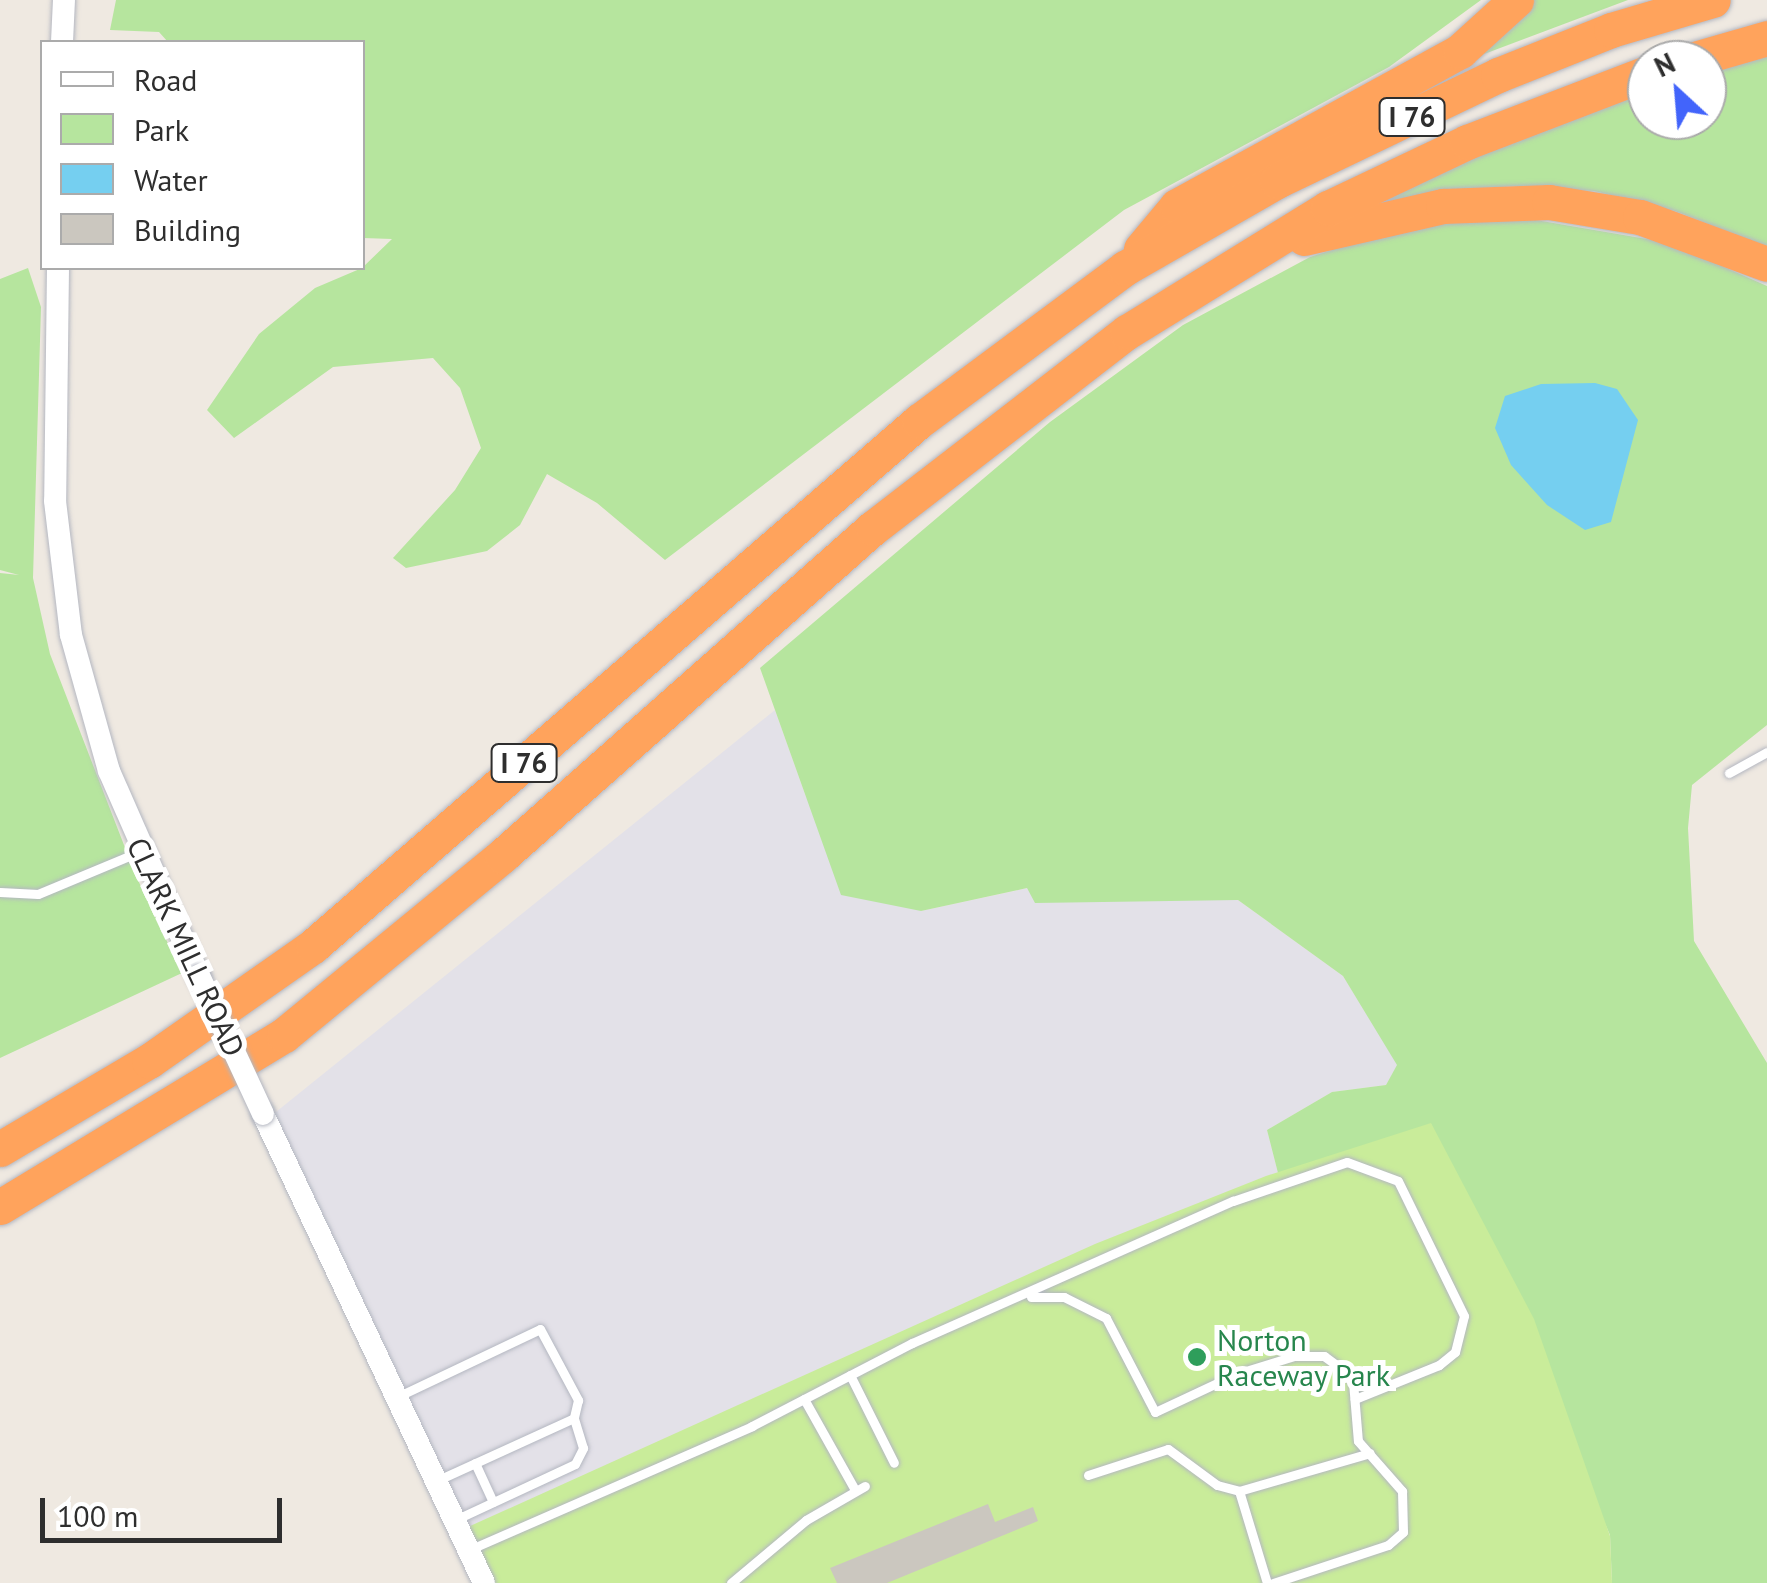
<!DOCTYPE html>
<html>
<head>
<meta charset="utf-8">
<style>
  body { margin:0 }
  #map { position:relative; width:1767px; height:1583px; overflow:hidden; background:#efe9e1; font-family:"PT Sans",sans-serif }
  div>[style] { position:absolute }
  .industrial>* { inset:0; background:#e3e1e8 }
  .green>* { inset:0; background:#b6e59e }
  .pitch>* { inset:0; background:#c9ec9a }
  .water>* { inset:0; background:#75cff0 }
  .building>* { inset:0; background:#cbc7bf }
  .roads { filter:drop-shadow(0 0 2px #b4b7c1) drop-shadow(0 0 2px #b4b7c1) }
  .service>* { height:9px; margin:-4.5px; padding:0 4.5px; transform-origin:4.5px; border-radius:4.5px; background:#fff }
  .tertiary>* { height:22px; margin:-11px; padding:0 11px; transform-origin:11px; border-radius:11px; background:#fff }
  .motorway>* { height:35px; margin:-17.5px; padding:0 17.5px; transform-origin:17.5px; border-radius:17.5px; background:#ffa35c }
  .bridges { filter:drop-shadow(0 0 2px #b4b7c1) drop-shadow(0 0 2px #b4b7c1) }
  .tertiary-bridge>* { height:22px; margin:-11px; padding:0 11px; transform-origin:11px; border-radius:11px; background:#fff }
  .dots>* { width:28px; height:28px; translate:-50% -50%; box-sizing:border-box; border:5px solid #fff; border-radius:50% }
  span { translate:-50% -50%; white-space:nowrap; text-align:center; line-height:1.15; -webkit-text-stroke:10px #fff; paint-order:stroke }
  .shield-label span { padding:2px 8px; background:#fff; border:2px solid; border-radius:8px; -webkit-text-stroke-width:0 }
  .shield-label { font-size:28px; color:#2e2e2e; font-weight:700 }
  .street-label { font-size:30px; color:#2e2e2e }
  .leisure-label { font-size:30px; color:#27864d }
  .left { translate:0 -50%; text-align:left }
  .legend { position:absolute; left:40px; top:40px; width:325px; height:230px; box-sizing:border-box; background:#fff; border:2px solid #ababab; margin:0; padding:12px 18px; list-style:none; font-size:30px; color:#2e2e2e }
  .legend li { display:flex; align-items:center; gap:20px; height:50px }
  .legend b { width:50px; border:2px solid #ababab }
  .north { position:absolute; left:1627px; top:40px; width:100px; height:100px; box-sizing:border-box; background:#fff; border:2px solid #ababab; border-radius:50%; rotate:334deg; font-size:28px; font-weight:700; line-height:40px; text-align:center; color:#2e2e2e }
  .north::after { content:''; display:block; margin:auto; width:35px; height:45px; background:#4264fb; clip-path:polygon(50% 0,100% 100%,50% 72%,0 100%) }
  .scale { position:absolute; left:40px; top:1498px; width:242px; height:45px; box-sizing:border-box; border:5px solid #2e2e2e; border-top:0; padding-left:12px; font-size:30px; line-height:35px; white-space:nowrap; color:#2e2e2e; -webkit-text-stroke:8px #fff; paint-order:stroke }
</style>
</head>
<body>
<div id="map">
  <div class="industrial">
    <div style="clip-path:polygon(775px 710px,806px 797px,921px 911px,1028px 888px,1238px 900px,1343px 976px,1398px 1065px,1386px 1085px,1332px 1092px,1267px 1130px,1278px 1173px,459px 1531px,266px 1120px)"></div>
  </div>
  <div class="green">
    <div style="clip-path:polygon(116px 0,1481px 0,1389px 67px,1124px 210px,665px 560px,597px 503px,547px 474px,520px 525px,487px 551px,406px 568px,393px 558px,455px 490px,481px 448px,460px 388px,433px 358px,333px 367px,234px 438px,207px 410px,259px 334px,315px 288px,362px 268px,392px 239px,363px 238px,362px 42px,168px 42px,159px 32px,110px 30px)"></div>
    <div style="clip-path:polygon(1524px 0,1628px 0,1455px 65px)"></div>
    <div style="clip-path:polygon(1767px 56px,1767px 247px,1675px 211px,1594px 191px,1510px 186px,1359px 208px,1537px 129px,1647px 93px,1647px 120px,1707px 120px,1707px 73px)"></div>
    <div style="clip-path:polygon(1530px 219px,1670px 243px,1767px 286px,1767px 725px,1692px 785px,1688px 828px,1694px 941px,1767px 1063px,1767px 1583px,1612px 1583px,1610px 1535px,1431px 1124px,1278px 1173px,1267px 1130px,1332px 1092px,1386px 1085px,1397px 1065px,1343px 976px,1238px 900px,1035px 903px,1027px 888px,921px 911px,841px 895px,760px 668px,1050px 422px,1183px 325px,1310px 257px,1388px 232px,1460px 220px)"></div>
    <div style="clip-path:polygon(28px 268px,41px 307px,33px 578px,50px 654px,136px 876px,182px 973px,0 1058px,0 573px,19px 575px,0 570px,0 279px)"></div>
  </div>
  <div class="pitch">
    <div style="clip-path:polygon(1431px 1123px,1534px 1319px,1610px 1536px,1612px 1583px,484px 1583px,459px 1531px,1095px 1244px,1266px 1176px)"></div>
  </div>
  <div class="water">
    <div style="clip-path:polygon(1595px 383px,1617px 389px,1638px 420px,1611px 522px,1585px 530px,1547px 505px,1511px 465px,1495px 428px,1505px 396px,1541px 384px)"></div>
  </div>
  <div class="building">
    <div style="clip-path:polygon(988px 1504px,995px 1522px,1033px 1507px,1038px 1521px,887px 1583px,837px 1583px,830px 1568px)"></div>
  </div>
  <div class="roads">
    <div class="service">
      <div style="left:1729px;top:773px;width:43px;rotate:-28.9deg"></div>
      <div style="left:0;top:892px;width:38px;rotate:3deg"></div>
      <div style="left:38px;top:894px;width:112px;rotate:-22.7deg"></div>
      <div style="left:1031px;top:1297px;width:33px"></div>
      <div style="left:1064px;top:1297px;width:47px;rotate:26.6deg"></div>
      <div style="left:1106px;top:1318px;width:106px;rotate:62.5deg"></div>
      <div style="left:1155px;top:1412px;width:89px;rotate:-25.1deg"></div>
      <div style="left:1236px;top:1374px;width:61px;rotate:-17.2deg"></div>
      <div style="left:1294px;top:1356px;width:30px"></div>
      <div style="left:1324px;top:1356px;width:26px;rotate:36deg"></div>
      <div style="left:1345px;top:1371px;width:14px;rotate:54deg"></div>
      <div style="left:1353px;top:1382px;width:59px;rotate:85.2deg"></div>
      <div style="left:1358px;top:1441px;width:67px;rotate:48.7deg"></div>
      <div style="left:1402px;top:1491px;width:41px;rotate:88.6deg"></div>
      <div style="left:1403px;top:1532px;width:20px;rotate:139deg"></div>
      <div style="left:1388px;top:1545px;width:121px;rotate:161.7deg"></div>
      <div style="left:850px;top:1375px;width:98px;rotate:63.4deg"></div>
      <div style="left:399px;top:1396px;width:156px;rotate:-25.4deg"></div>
      <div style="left:540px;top:1329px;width:81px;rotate:61.8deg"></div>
      <div style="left:578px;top:1400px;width:18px;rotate:103deg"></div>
      <div style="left:574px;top:1418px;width:152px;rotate:155.5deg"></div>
      <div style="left:804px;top:1399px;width:104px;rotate:60.7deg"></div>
      <div style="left:475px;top:1463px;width:43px;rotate:65.2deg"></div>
      <div style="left:1088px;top:1475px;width:84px;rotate:-18deg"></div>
      <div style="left:1168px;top:1449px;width:61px;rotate:36.3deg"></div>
      <div style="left:1217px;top:1485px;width:23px;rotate:15deg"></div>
      <div style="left:457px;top:1519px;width:130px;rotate:-25deg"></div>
      <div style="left:575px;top:1464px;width:18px;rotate:-63deg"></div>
      <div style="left:583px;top:1448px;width:31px;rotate:-107deg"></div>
      <div style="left:471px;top:1549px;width:307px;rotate:-23.6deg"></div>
      <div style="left:752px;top:1426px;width:180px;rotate:-27.4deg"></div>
      <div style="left:912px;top:1343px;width:351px;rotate:-23.9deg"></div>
      <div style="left:1233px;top:1201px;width:120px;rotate:-18.9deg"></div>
      <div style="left:1347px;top:1162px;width:54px;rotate:20.4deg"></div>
      <div style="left:1398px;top:1181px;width:150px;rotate:63.9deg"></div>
      <div style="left:1464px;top:1316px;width:37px;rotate:104deg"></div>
      <div style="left:1455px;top:1352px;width:21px;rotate:141deg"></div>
      <div style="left:1439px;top:1365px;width:91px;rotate:158deg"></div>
      <div style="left:731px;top:1583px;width:98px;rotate:-40deg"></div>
      <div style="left:806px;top:1520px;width:68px;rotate:-30deg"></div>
      <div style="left:1267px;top:1583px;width:96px;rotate:-106.9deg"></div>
      <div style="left:1239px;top:1491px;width:136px;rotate:-16.2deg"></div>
    </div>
    <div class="tertiary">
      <div style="left:62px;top:42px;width:42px;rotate:-87.3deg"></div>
      <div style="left:58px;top:268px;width:233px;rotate:90.7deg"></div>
      <div style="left:55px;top:501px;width:135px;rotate:83.2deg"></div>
      <div style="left:71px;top:635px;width:141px;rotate:74.4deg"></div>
      <div style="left:109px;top:771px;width:224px;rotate:66.3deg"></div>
      <div style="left:263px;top:1114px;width:518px;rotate:64.77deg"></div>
    </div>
    <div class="motorway">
      <div style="left:1691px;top:60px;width:79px;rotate:-16.1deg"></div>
      <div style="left:1304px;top:238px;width:143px;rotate:-13deg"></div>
      <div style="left:1443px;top:206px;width:106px;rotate:-2.2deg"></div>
      <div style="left:1549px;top:202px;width:92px;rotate:9.4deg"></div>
      <div style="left:1640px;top:217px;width:135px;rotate:20.3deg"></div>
      <div style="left:1141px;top:249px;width:56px;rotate:-50.1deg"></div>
      <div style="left:1177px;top:206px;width:323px;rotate:-28.7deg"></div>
      <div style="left:1460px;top:51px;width:76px;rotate:-42.3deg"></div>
      <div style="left:0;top:1149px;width:173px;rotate:-30.6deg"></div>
      <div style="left:149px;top:1061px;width:200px;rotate:-35deg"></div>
      <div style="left:313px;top:946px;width:802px;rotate:-40.9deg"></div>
      <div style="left:919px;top:421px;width:257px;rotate:-36.6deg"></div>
      <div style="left:1125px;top:268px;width:175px;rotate:-29.8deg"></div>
      <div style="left:1277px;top:181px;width:245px;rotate:-25.6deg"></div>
      <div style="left:1498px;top:75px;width:122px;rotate:-21.7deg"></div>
      <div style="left:1611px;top:30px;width:106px;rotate:-16.4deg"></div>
      <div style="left:0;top:1207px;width:332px;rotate:-31.2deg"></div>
      <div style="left:284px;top:1035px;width:282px;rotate:-39.4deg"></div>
      <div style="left:502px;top:856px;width:495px;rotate:-41.5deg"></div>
      <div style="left:873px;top:528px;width:321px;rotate:-37.7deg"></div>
      <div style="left:1127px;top:332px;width:236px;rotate:-31.7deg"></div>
      <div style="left:1328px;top:208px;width:154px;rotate:-25.4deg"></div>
      <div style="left:1467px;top:142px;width:193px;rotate:-21deg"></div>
    </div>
  </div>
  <div class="bridges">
    <div class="tertiary-bridge">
      <div style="left:199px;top:976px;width:152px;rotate:65.1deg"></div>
    </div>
  </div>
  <div class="dots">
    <div style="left:1197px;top:1357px;background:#2e9e5b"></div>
  </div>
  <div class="shield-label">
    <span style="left:1412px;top:117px">I 76</span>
    <span style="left:524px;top:763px">I 76</span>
  </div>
  <div class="street-label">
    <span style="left:186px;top:947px;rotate:65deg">CLARK MILL ROAD</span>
  </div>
  <div class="leisure-label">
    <span class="left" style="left:1217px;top:1357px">Norton<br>Raceway Park</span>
  </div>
  <ul class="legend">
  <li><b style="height:12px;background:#fff"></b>Road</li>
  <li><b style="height:28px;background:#b6e59e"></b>Park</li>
  <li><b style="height:28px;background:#75cff0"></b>Water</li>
  <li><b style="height:28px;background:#cbc7bf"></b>Building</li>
  </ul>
  <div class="north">N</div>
  <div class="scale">100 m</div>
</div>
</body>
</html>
